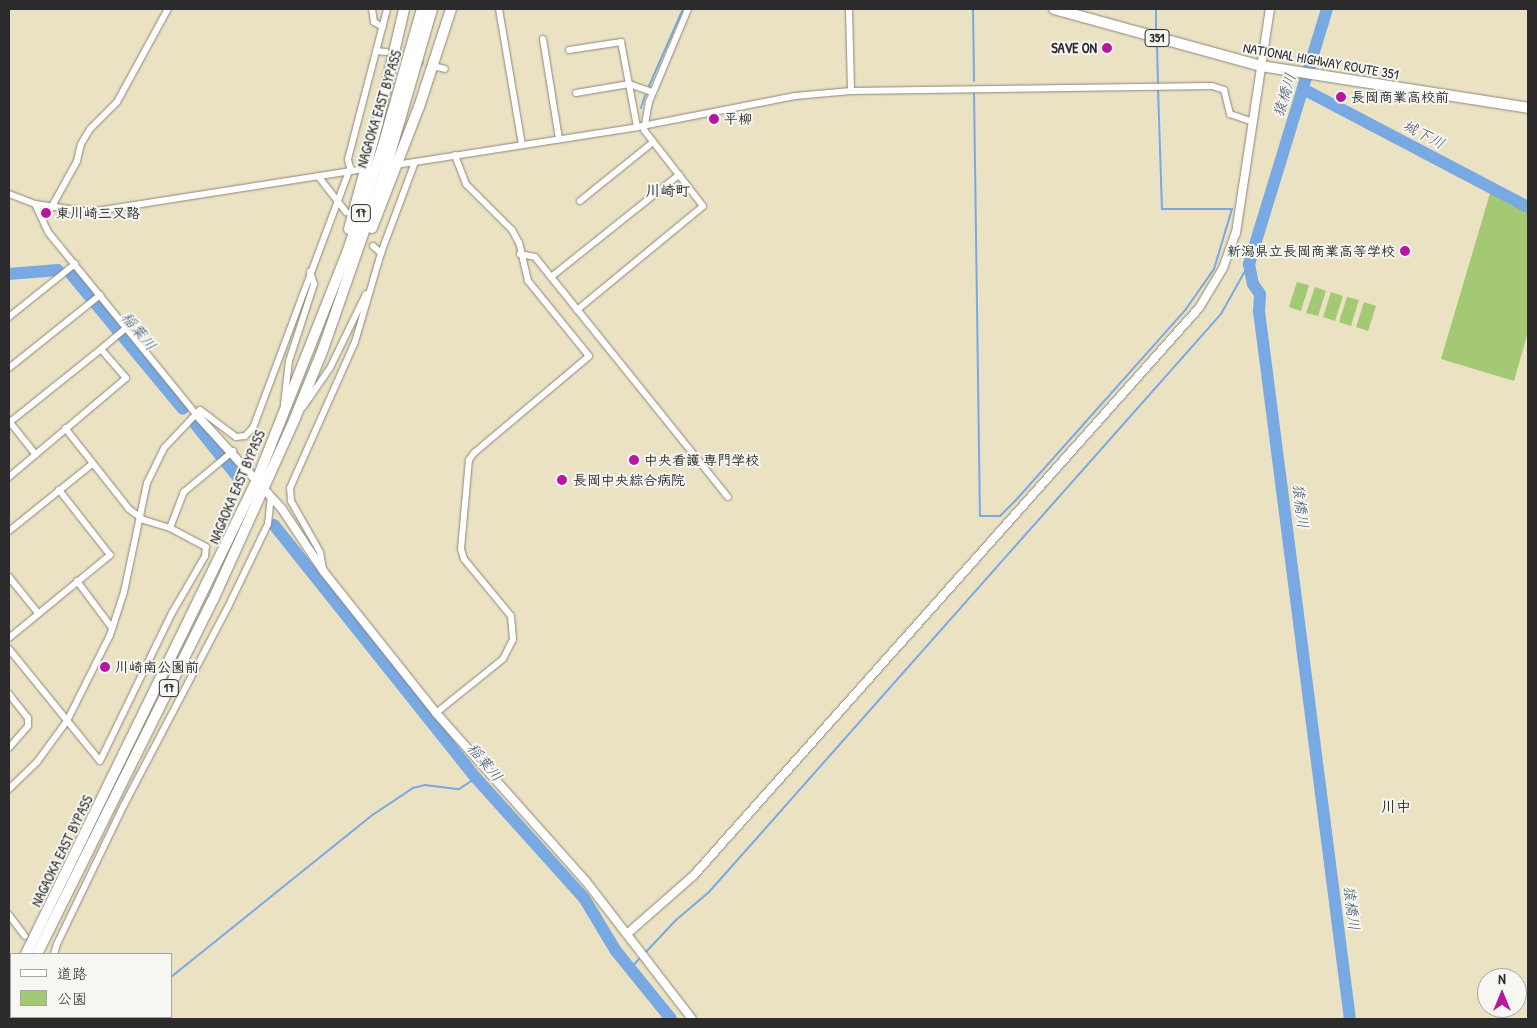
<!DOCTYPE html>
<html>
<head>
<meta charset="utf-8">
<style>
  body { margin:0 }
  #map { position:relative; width:1537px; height:1028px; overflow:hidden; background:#ebe2c4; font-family:"Patrick Hand","Klee One",sans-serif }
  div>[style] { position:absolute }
  .green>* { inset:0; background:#a3c974 }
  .stream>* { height:2px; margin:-1px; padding:0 1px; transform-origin:1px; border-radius:1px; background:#78a9e3 }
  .river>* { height:12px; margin:-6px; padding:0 6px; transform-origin:6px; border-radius:6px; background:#78a9e3 }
  .minor-tunnel>* { height:6px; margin-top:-3px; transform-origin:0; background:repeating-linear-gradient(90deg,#c5bda5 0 6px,transparent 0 9px) }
  .roads { filter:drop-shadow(0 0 1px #8b8678) drop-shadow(0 0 1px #8b8678) }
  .minor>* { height:6px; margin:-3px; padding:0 3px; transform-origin:3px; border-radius:3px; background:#fff }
  .tertiary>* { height:8px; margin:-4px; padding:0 4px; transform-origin:4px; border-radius:4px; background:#fff }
  .trunk>* { height:10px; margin:-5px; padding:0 5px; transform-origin:5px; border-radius:5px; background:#fff }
  .dots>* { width:14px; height:14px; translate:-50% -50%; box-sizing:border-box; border:2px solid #f6f6f2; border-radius:50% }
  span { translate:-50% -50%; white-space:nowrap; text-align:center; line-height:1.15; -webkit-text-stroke:4px #f6f6f2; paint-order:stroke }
  .shield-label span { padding:1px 4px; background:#f6f6f2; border:1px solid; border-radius:4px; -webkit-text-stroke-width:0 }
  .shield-label { font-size:12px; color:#2b2b2b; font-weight:700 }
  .poi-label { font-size:14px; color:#2b2b2b; font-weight:700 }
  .right { translate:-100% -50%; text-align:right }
  .left { translate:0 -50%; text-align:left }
  .street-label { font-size:14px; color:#2b2b2b }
  .water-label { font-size:15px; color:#46576b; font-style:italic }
  .neighbourhood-label { font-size:15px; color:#2b2b2b; font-weight:700 }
  .frame { position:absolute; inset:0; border:10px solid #2b2b2b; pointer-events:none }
  .legend { position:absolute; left:10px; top:953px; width:162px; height:65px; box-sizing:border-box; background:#f6f6f2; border:1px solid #a5a5a2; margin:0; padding:6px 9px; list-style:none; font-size:15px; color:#2b2b2b }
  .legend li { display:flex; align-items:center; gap:10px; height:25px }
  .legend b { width:25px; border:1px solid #a5a5a2 }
  .north { position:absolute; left:1477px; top:968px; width:50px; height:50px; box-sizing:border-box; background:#f6f6f2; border:1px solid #a5a5a2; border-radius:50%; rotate:0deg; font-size:14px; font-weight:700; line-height:20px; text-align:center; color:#2b2b2b }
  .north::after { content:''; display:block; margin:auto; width:18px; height:22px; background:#b5179e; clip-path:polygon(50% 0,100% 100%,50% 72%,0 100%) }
</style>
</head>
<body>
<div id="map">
  <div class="green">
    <div style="clip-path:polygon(1491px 190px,1528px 211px,1528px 332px,1514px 381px,1441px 359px)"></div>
    <div style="clip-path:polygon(1297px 282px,1309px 285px,1301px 311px,1289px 307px)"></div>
    <div style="clip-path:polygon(1315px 287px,1326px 291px,1318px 316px,1306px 313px)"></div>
    <div style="clip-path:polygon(1331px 292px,1343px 296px,1335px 321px,1323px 317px)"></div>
    <div style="clip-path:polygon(1347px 297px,1359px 300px,1351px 326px,1339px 322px)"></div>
    <div style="clip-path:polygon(1364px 302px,1376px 306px,1368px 331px,1356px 327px)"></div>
  </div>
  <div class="stream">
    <div style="left:973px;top:9px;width:72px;rotate:89.2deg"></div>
    <div style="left:1156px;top:9px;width:21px;rotate:90deg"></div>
    <div style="left:1323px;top:9px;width:4px;rotate:45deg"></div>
    <div style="left:1157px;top:44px;width:40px;rotate:88.6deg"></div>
    <div style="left:649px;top:86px;width:84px;rotate:-66.2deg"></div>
    <div style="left:974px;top:91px;width:425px;rotate:89.2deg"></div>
    <div style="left:980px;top:516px;width:20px"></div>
    <div style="left:1000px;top:516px;width:23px;rotate:-45deg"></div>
    <div style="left:1016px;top:500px;width:256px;rotate:-48.3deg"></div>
    <div style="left:1186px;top:309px;width:49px;rotate:-55deg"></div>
    <div style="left:1214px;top:269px;width:63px;rotate:-73.3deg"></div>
    <div style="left:1232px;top:209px;width:70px;rotate:180deg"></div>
    <div style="left:1162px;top:209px;width:120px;rotate:-91.9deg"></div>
    <div style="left:641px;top:108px;width:13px;rotate:-72deg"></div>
    <div style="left:644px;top:954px;width:47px;rotate:-46.7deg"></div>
    <div style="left:676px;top:920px;width:43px;rotate:-40.3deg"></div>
    <div style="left:709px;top:892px;width:772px;rotate:-48.47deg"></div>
    <div style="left:1221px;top:314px;width:57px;rotate:-60.8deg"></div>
    <div style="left:630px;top:969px;width:15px;rotate:-48deg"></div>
    <div style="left:171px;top:977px;width:260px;rotate:-38.8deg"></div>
    <div style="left:374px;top:814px;width:47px;rotate:-33.7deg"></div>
    <div style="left:413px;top:788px;width:12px;rotate:-14deg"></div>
    <div style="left:425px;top:785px;width:34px;rotate:7deg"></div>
    <div style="left:459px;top:789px;width:20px;rotate:-33deg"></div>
    <div style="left:118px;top:1019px;width:4px;rotate:-34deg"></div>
  </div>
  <div class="river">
    <div style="left:1327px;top:9px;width:267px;rotate:107deg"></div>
    <div style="left:1249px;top:264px;width:20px;rotate:79deg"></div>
    <div style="left:1253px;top:284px;width:12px;rotate:55deg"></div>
    <div style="left:1260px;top:294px;width:17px;rotate:93deg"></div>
    <div style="left:1259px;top:311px;width:714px;rotate:82.68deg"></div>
    <div style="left:1305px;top:90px;width:252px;rotate:27.7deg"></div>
    <div style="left:9px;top:274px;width:49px;rotate:-4.7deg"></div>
    <div style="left:71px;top:274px;width:175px;rotate:50.3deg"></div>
    <div style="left:196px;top:425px;width:65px;rotate:51.2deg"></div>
    <div style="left:274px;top:525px;width:324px;rotate:51.4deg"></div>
    <div style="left:476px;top:778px;width:161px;rotate:48deg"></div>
    <div style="left:584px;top:898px;width:62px;rotate:58.9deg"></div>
    <div style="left:616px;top:951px;width:87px;rotate:51deg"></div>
  </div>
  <div class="minor-tunnel">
    <div style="left:392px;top:54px;width:46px;rotate:16.5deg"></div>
  </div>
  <div class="roads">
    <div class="minor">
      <div style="left:372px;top:9px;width:13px;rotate:81deg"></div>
      <div style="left:374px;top:22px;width:10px;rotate:29deg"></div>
      <div style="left:499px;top:9px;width:138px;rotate:80.4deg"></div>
      <div style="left:849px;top:9px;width:82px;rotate:88.6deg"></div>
      <div style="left:543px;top:39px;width:101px;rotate:80.9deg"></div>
      <div style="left:569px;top:50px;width:53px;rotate:-8.7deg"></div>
      <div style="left:621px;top:42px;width:86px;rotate:79.3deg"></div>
      <div style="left:376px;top:51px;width:10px;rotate:6deg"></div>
      <div style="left:437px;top:67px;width:8px;rotate:14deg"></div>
      <div style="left:576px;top:93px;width:54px;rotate:-9.6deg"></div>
      <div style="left:629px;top:84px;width:24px;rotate:19deg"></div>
      <div style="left:402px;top:164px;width:238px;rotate:-8.9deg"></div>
      <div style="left:637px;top:127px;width:161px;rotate:-11.1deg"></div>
      <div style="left:795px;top:96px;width:56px;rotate:-5.1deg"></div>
      <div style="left:851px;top:91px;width:361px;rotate:-0.8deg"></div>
      <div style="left:1212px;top:86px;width:13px;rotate:18deg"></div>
      <div style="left:1224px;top:90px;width:25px;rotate:76deg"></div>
      <div style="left:1230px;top:114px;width:24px;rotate:19deg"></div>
      <div style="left:318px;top:176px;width:46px;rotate:52.1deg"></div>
      <div style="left:9px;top:194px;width:28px;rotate:21deg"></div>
      <div style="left:35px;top:204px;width:56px;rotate:8.3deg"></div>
      <div style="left:90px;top:212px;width:271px;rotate:-8.9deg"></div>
      <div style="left:580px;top:201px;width:92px;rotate:-38.9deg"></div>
      <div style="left:35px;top:204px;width:31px;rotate:65deg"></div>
      <div style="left:48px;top:232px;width:235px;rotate:50.9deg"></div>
      <div style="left:51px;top:208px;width:54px;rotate:-61deg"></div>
      <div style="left:77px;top:161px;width:17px;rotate:-77deg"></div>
      <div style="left:81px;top:144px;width:17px;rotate:-59deg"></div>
      <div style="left:90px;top:129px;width:38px;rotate:-45deg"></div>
      <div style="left:117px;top:102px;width:106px;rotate:-61.3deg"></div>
      <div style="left:373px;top:246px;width:11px;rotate:41deg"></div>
      <div style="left:520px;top:254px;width:15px;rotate:11deg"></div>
      <div style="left:535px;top:257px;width:308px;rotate:51.2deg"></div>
      <div style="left:551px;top:277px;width:164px;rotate:-38.6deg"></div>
      <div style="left:577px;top:310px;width:163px;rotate:-39.5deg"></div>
      <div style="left:703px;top:206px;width:96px;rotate:-127.8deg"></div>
      <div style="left:644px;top:130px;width:28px;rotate:-80deg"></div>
      <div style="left:649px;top:102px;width:101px;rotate:-67.2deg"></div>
      <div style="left:9px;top:317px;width:85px;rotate:-38.8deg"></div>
      <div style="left:9px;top:368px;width:117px;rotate:-38.7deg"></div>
      <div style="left:284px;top:404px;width:43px;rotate:-83.4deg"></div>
      <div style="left:289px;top:361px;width:81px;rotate:-72deg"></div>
      <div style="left:314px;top:284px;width:13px;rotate:-108deg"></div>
      <div style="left:303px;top:407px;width:47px;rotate:-55.3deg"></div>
      <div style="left:330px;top:368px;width:82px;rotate:-64.1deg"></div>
      <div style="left:9px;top:421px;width:43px;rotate:51.5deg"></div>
      <div style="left:10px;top:422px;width:117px;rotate:-38.7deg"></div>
      <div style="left:9px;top:477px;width:153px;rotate:-40.2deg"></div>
      <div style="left:126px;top:378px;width:38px;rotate:-131deg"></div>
      <div style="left:101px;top:349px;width:31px;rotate:-40deg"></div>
      <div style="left:170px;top:528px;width:39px;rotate:-69deg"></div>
      <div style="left:184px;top:492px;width:64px;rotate:-39.9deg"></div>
      <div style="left:9px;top:531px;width:107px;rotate:-38.9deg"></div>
      <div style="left:323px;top:569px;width:17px;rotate:-100deg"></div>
      <div style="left:320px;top:552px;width:59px;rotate:-119.6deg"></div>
      <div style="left:291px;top:501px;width:13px;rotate:-94deg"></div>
      <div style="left:290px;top:488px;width:160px;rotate:-66deg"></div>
      <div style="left:355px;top:342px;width:93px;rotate:-73.7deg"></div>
      <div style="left:381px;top:253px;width:97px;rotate:-69.5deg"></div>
      <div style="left:9px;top:577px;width:46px;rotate:51.1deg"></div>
      <div style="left:77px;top:581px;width:59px;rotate:53.3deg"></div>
      <div style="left:9px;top:638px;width:131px;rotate:-39.4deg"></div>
      <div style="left:110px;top:555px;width:83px;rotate:-128.1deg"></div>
      <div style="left:9px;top:649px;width:144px;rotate:50.9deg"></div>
      <div style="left:100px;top:761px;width:165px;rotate:-64.1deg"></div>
      <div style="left:172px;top:613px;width:66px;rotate:-59.9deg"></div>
      <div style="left:205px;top:556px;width:9px;rotate:-84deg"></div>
      <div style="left:206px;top:547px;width:41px;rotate:-152.2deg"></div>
      <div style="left:170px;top:528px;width:27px;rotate:-163deg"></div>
      <div style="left:144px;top:520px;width:19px;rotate:-144deg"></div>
      <div style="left:129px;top:509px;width:103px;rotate:-128.3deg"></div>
      <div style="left:9px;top:694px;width:31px;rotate:52deg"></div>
      <div style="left:28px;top:718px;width:8px;rotate:90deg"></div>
      <div style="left:28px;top:726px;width:29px;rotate:131deg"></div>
      <div style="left:436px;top:713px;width:86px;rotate:-38.9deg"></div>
      <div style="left:503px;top:659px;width:22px;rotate:-63deg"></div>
      <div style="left:513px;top:639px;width:23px;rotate:-95deg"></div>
      <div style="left:511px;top:616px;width:74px;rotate:-129.5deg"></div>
      <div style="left:464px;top:559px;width:10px;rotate:-107deg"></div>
      <div style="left:461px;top:549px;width:89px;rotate:-84.9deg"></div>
      <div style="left:469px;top:460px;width:9px;rotate:-54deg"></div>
      <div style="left:474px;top:453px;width:150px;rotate:-40.1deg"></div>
      <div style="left:589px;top:356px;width:97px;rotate:-129.1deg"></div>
      <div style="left:528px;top:281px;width:39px;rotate:-103deg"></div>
      <div style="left:519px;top:243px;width:15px;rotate:-118deg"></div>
      <div style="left:512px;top:230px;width:65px;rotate:-135deg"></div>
      <div style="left:466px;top:184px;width:31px;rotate:-111deg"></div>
      <div style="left:9px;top:789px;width:39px;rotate:-44deg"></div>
      <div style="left:37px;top:762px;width:51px;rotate:-53.8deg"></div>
      <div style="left:67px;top:721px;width:96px;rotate:-63.4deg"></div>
      <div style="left:110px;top:635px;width:45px;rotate:-72deg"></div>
      <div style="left:124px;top:592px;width:111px;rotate:-78.1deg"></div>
      <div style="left:147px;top:483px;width:39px;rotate:-64deg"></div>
      <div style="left:164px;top:448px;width:52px;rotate:-46.5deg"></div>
      <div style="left:200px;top:410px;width:45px;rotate:36.9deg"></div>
      <div style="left:236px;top:437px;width:9px;rotate:-6deg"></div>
      <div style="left:245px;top:436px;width:11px;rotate:-45deg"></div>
      <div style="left:253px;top:428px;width:278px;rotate:-69.5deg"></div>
      <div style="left:350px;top:168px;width:9px;rotate:-103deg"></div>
      <div style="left:348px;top:159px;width:155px;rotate:-75.4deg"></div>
      <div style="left:9px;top:915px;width:26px;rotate:53deg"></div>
      <div style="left:54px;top:954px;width:10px;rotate:-73deg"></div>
      <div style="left:57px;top:944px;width:154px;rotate:-64.3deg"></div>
      <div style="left:124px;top:805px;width:224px;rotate:-62.3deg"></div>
      <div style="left:228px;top:607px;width:92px;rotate:-64.3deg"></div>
      <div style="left:268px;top:524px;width:27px;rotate:-84deg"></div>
      <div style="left:89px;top:1017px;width:3px;rotate:45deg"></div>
    </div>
    <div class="tertiary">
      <div style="left:196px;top:414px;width:128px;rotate:47.8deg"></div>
      <div style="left:282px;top:509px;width:76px;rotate:56.3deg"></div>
      <div style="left:324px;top:572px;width:180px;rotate:51.5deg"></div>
      <div style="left:436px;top:713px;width:224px;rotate:48.3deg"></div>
      <div style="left:585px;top:880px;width:175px;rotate:52.4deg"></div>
      <div style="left:627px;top:934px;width:89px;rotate:-41.4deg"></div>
      <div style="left:694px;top:875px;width:759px;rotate:-48.31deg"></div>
      <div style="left:1199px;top:308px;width:47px;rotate:-59deg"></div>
      <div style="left:1223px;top:268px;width:37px;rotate:-70deg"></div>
      <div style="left:1236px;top:233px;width:227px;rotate:-81.4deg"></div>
    </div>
    <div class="trunk">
      <div style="left:1054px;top:9px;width:215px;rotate:15.4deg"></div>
      <div style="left:1261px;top:66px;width:270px;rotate:8.9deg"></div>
      <div style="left:372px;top:228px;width:130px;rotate:-68.8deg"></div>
      <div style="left:419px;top:107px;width:103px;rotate:-71.9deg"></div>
      <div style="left:349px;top:229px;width:111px;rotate:-74.8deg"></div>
      <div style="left:378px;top:122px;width:116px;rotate:-77deg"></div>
      <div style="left:26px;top:954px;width:527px;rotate:-64.02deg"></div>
      <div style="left:257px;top:480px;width:244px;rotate:-68.4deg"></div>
      <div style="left:347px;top:253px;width:110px;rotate:-71.4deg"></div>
      <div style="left:382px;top:149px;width:146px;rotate:-74.1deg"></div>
      <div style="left:37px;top:954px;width:395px;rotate:-63.6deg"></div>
      <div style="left:213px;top:600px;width:200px;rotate:-65.7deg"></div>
      <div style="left:295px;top:418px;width:71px;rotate:-67.8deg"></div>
      <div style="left:322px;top:352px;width:192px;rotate:-70.8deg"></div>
      <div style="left:385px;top:171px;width:169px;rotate:-73.8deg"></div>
      <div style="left:9px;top:989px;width:5px;rotate:-68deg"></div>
      <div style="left:9px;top:1011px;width:5px;rotate:-68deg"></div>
    </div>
  </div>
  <div class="dots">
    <div style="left:1107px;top:48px;background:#b5179e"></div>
    <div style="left:1341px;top:97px;background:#b5179e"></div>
    <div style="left:714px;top:119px;background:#b5179e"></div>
    <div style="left:46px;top:213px;background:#b5179e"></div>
    <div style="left:1405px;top:251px;background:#b5179e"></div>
    <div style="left:634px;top:460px;background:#b5179e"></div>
    <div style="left:562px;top:480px;background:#b5179e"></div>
    <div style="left:105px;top:667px;background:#b5179e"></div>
  </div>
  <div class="shield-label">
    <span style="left:1157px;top:38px">351</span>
    <span style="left:361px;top:213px">17</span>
    <span style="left:169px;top:688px">17</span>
  </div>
  <div class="poi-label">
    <span class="right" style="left:1097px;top:48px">SAVE ON</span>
    <span class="left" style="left:1351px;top:97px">長岡商業高校前</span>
    <span class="left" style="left:724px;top:119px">平柳</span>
    <span class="left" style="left:56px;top:213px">東川崎三叉路</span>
    <span class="right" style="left:1395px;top:251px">新潟県立長岡商業高等学校</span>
    <span class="left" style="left:644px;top:460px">中央看護 専門学校</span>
    <span class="left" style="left:573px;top:480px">長岡中央綜合病院</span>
    <span class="left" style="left:115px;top:667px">川崎南公園前</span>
  </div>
  <div class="street-label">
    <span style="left:1321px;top:61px;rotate:10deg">NATIONAL HIGHWAY ROUTE 351</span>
    <span style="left:379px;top:109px;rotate:-73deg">NAGAOKA EAST BYPASS</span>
    <span style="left:237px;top:487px;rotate:-67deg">NAGAOKA EAST BYPASS</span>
    <span style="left:62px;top:851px;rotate:-64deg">NAGAOKA EAST BYPASS</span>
  </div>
  <div class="water-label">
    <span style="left:1284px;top:95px;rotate:-73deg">猿橋川</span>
    <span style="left:1424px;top:134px;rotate:28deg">城下川</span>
    <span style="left:139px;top:331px;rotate:50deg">稲葉川</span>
    <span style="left:1301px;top:506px;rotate:83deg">猿橋川</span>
    <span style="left:485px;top:762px;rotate:50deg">稲葉川</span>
    <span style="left:1352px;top:908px;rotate:83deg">猿橋川</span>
  </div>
  <div class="neighbourhood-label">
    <span style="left:668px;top:191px">川崎町</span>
    <span style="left:1396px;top:807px">川中</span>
  </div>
  <div class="frame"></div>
  <ul class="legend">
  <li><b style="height:6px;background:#fff"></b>道路</li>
  <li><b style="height:14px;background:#a3c974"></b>公園</li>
  </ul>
  <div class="north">N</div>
</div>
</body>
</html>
